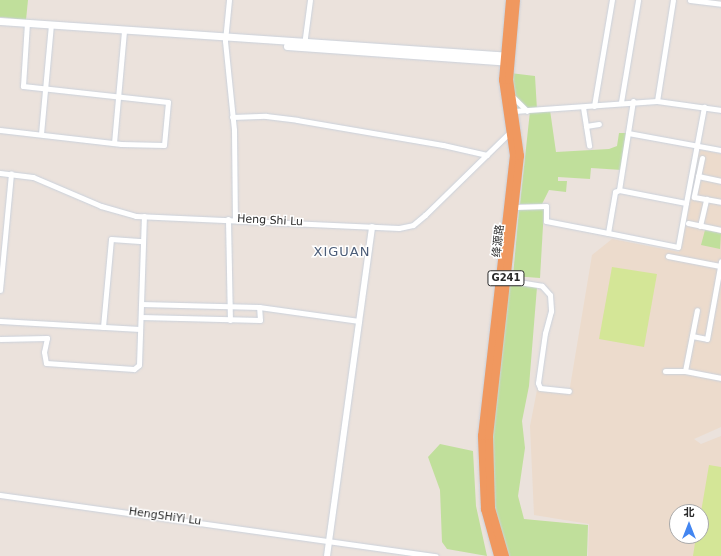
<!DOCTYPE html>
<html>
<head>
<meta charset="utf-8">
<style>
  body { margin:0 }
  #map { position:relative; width:721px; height:556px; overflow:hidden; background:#ebe2dc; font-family:"DejaVu Sans","Noto Sans SC",sans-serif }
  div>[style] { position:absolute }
  .education>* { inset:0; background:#ecdbcc }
  .green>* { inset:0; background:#c0df9b }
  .pitch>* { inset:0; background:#d4e697 }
  .roads { filter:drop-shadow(0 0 1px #cad1db) drop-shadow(0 0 1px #cad1db) }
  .minor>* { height:5px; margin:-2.5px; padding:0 2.5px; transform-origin:2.5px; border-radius:2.5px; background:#fff }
  .tertiary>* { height:6px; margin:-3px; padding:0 3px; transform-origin:3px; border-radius:3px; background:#fff }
  .secondary>* { height:7px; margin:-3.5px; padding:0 3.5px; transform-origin:3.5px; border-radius:3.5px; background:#fff }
  .trunk>* { height:8px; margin:-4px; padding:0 4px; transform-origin:4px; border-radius:4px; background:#f0985f }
  span { translate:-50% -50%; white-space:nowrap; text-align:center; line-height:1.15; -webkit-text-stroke:3px #fff; paint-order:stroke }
  .shield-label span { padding:1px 3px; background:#fff; border:1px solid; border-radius:3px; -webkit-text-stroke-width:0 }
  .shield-label { font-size:10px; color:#2a2a2a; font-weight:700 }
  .street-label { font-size:11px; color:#2a2a2a }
  .quarter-label { font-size:13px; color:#4c5d78; letter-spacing:1px }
  .north { position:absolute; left:669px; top:504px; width:40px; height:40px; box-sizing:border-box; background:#fff; border:1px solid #aaa; border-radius:50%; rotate:0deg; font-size:11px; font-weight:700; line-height:16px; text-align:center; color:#2a2a2a }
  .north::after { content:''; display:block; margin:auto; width:14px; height:18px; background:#4386f1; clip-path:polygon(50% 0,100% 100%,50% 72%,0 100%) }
</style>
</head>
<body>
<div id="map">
  <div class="education">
    <div style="clip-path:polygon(evenodd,697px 149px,721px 154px,721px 427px,694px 439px,701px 444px,721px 436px,721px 556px,588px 556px,589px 524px,534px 515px,530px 426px,537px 390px,569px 393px,592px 255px,612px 239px,679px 252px,697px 149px,677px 512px,701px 512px,701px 536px,677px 536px,677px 512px)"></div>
  </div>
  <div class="green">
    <div style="clip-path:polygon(0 0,28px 0,26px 20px,0 17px)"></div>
    <div style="clip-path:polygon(510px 73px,535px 76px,537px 110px,550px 110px,556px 152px,609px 149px,617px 146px,619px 133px,628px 133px,622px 170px,591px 168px,590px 179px,558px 177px,558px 181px,567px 181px,566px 192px,549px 190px,542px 204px,520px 204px,530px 111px,514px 111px)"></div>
    <div style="clip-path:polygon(526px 208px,544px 208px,540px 278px,513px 276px,519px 210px)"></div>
    <div style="clip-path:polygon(705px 230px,721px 233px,720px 249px,701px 245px)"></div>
    <div style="clip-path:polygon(511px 285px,537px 287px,529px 386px,522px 421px,525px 448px,518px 496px,524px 519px,588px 525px,587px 556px,506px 556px,493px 498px,491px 435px,508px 288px)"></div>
    <div style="clip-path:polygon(440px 444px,473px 451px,476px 506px,487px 556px,447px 549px,442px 542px,440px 490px,428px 457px)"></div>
  </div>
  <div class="pitch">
    <div style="clip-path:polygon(612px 267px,657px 274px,644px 347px,599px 339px)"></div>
    <div style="clip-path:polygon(709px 465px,721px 467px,721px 556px,693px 556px,696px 536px,701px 536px,701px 512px)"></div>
  </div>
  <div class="roads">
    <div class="minor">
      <div style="left:229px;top:0;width:41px;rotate:95.6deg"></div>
      <div style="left:225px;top:41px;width:89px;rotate:84.2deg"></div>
      <div style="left:234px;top:130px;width:90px;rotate:89.4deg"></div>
      <div style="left:690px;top:0;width:31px;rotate:7deg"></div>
      <div style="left:304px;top:45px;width:45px;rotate:-82.4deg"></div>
      <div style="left:512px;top:96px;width:21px;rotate:45deg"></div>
      <div style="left:657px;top:101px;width:102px;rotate:-81deg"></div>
      <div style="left:621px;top:102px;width:103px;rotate:-80.5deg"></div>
      <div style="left:594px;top:106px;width:108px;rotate:-80.4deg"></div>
      <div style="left:583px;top:107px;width:39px;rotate:81deg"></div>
      <div style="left:514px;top:111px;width:143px;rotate:-4deg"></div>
      <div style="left:657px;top:101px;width:65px;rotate:8deg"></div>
      <div style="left:232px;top:117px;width:34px;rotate:-2deg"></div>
      <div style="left:266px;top:116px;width:31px;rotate:7deg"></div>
      <div style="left:297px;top:120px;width:148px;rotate:9.7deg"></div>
      <div style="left:443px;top:145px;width:45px;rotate:12.8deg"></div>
      <div style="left:586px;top:126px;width:13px;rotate:-9deg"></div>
      <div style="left:0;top:130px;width:122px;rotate:6.6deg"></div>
      <div style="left:121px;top:144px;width:43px;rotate:1.3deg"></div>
      <div style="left:164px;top:145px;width:43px;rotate:-84.7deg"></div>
      <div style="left:168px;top:102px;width:146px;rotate:-173.7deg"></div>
      <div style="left:23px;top:86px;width:63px;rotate:-86.4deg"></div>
      <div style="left:628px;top:133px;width:95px;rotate:10.4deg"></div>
      <div style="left:41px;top:134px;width:109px;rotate:-84.8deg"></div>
      <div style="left:114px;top:143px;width:113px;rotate:-84.9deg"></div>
      <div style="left:702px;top:158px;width:40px;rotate:102deg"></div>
      <div style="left:694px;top:197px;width:27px;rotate:10deg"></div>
      <div style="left:0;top:173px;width:33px;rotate:7deg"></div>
      <div style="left:33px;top:177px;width:74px;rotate:23.1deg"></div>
      <div style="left:101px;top:206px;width:36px;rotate:16deg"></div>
      <div style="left:136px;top:216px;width:263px;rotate:2.6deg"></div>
      <div style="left:399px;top:228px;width:14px;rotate:-12deg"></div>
      <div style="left:413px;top:225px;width:16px;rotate:-40deg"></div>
      <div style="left:425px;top:215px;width:119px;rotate:-44.3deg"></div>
      <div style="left:698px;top:176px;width:24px;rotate:12deg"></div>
      <div style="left:619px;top:190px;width:90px;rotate:-81.1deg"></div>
      <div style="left:514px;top:207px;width:32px;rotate:-2deg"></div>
      <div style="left:546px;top:206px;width:15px;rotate:90deg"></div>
      <div style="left:546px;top:221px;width:63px;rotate:11deg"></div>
      <div style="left:608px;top:233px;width:42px;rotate:-80.3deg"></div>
      <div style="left:615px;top:192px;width:4px;rotate:-27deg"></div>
      <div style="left:619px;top:190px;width:68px;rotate:11deg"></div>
      <div style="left:686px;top:203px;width:98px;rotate:-79.4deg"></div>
      <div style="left:228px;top:219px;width:101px;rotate:88.9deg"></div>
      <div style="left:688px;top:223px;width:34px;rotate:12deg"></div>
      <div style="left:700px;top:226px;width:28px;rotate:-77deg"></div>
      <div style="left:608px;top:233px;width:71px;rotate:11.3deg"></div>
      <div style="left:678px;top:247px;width:45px;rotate:-79.7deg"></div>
      <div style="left:668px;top:256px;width:53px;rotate:10.9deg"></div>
      <div style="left:506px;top:280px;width:36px;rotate:9deg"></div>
      <div style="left:542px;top:286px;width:12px;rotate:48deg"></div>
      <div style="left:550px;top:295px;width:16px;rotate:86deg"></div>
      <div style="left:551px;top:311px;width:23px;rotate:105deg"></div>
      <div style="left:545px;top:333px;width:50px;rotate:98deg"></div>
      <div style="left:538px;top:383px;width:5px;rotate:68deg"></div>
      <div style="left:540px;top:388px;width:29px;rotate:6deg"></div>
      <div style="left:0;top:290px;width:117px;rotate:-84.6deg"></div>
      <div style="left:141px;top:304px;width:118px;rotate:1.5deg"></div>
      <div style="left:141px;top:317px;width:119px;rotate:1.4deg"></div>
      <div style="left:260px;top:320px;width:13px;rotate:-94deg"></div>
      <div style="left:259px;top:307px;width:101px;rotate:8deg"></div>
      <div style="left:0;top:321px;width:140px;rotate:3.3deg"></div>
      <div style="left:103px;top:327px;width:88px;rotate:-84.8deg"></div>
      <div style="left:111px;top:239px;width:32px;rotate:4deg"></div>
      <div style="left:692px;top:336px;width:15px;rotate:11deg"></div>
      <div style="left:707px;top:339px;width:79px;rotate:-79.8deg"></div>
      <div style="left:0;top:339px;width:47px;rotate:-1.2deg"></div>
      <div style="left:47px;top:338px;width:14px;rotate:102deg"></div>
      <div style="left:44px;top:352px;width:11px;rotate:80deg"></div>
      <div style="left:46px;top:363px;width:88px;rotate:3.9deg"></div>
      <div style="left:134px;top:369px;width:6px;rotate:-39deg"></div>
      <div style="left:139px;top:365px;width:149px;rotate:-88.1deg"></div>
      <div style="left:665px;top:371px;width:20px"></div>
      <div style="left:685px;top:371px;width:37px;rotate:11deg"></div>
      <div style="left:685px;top:371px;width:62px;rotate:-78.9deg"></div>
      <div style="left:0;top:495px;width:440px;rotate:8deg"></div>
    </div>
    <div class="tertiary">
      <div style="left:327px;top:556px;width:332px;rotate:-82.2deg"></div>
    </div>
    <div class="secondary">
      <div style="left:0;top:21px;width:512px;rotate:3.92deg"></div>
      <div style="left:287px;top:46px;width:222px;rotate:4.1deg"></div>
    </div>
    <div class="trunk">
      <div style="left:498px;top:556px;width:49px;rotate:-105.5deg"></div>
      <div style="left:485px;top:509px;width:73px;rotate:-92.4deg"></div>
      <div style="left:482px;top:436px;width:282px;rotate:-83.5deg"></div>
      <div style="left:514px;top:156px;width:77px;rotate:-98.2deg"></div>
      <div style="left:503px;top:80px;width:80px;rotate:-85deg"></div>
      <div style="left:505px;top:556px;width:50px;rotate:-106.3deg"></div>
      <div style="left:491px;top:508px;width:72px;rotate:-91.6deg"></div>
      <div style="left:489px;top:436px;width:282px;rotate:-83.7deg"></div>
      <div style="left:520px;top:156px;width:77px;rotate:-98.2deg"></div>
      <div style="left:509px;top:80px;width:80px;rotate:-85deg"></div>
    </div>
  </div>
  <div class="shield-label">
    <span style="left:506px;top:278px">G241</span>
  </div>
  <div class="street-label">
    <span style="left:270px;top:221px;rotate:3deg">Heng Shi Lu</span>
    <span style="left:499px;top:241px;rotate:-84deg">绛源路</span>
    <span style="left:165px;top:517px;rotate:8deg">HengSHiYi Lu</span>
  </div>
  <div class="quarter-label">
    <span style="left:342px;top:252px">XIGUAN</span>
  </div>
  <div class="north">北</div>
</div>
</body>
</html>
